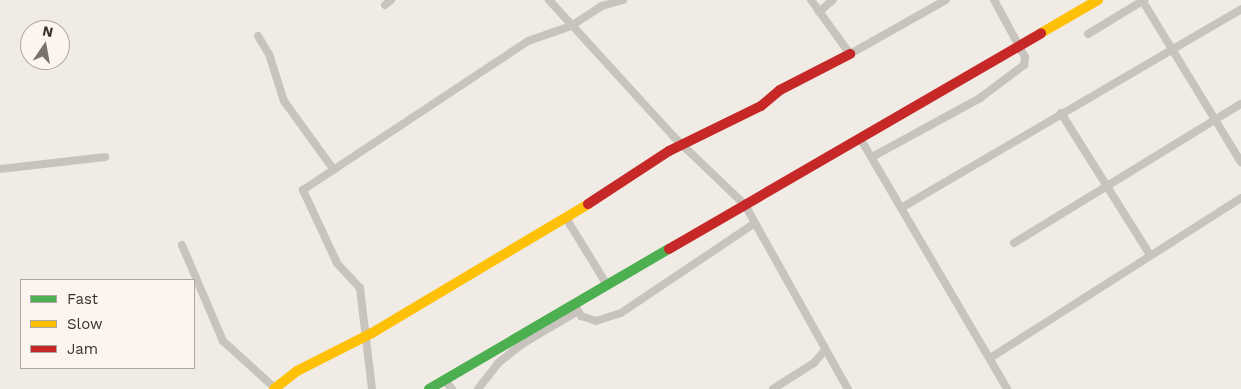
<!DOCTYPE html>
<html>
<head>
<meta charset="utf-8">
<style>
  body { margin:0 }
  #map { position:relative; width:1241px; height:389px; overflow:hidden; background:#f0ebe5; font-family:"Work Sans",sans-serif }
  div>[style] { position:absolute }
  .street>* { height:8px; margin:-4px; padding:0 4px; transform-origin:4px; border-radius:4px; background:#c9c3be }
  .fast>* { height:10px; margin:-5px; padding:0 5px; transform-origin:5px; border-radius:5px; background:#4caf50 }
  .slow>* { height:10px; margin:-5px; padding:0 5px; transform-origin:5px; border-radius:5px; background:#ffc107 }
  .jam>* { height:10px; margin:-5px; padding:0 5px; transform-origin:5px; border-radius:5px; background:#c62828 }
  span { translate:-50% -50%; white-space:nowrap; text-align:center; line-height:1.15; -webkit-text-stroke:4.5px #fbf5ee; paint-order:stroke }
  .legend { position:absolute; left:20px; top:279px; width:175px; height:90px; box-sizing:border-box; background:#fbf5ee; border:1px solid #aea6a0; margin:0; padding:6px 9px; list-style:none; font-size:15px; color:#3b302b }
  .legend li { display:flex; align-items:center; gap:10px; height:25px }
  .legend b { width:25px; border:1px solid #aea6a0 }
  .north { position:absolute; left:20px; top:20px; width:50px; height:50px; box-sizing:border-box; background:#fbf5ee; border:1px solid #aea6a0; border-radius:50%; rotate:12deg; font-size:14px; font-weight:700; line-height:20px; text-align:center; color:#3b302b }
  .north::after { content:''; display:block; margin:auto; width:18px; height:22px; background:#7a716c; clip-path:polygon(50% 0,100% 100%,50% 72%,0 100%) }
</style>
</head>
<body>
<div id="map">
  <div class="street">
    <div style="left:549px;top:0;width:184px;rotate:47.6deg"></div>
    <div style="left:673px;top:136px;width:100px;rotate:43.8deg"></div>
    <div style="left:745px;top:205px;width:211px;rotate:60.8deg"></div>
    <div style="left:811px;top:0;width:67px;rotate:54.2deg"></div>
    <div style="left:850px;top:54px;width:110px;rotate:-29.4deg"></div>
    <div style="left:1142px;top:0;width:190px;rotate:58.6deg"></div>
    <div style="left:385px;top:5px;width:8px;rotate:-40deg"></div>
    <div style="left:819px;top:12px;width:18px;rotate:-41deg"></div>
    <div style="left:1088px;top:34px;width:66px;rotate:-31.3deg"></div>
    <div style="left:258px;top:36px;width:21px;rotate:59deg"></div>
    <div style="left:269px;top:54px;width:49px;rotate:72.3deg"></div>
    <div style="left:284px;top:101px;width:85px;rotate:54.1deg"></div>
    <div style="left:1061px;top:113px;width:168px;rotate:57.9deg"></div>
    <div style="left:860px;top:138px;width:291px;rotate:59.6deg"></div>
    <div style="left:872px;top:157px;width:123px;rotate:-28.6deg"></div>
    <div style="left:980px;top:98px;width:55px;rotate:-36.9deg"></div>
    <div style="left:1024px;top:65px;width:8px;rotate:-83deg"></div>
    <div style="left:1025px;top:57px;width:65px;rotate:-118.5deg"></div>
    <div style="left:0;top:169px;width:106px;rotate:-6.5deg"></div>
    <div style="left:901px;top:208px;width:394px;rotate:-30.3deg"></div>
    <div style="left:566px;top:218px;width:79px;rotate:58.5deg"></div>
    <div style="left:1014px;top:243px;width:266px;rotate:-31.5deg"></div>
    <div style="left:182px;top:245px;width:104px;rotate:66.9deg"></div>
    <div style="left:223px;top:341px;width:72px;rotate:42.2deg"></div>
    <div style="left:574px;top:304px;width:14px;rotate:60deg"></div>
    <div style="left:581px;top:316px;width:16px;rotate:18deg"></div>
    <div style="left:596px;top:321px;width:26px;rotate:-18deg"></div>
    <div style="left:621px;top:313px;width:161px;rotate:-33.9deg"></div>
    <div style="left:990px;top:358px;width:298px;rotate:-32.5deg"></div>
    <div style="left:444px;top:380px;width:12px;rotate:48deg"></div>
    <div style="left:372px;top:389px;width:102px;rotate:-96.8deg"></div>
    <div style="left:360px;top:288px;width:34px;rotate:-133deg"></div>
    <div style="left:337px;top:263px;width:81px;rotate:-115deg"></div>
    <div style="left:303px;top:190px;width:270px;rotate:-33.5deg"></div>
    <div style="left:528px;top:41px;width:46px;rotate:-19.2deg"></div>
    <div style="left:571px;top:26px;width:37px;rotate:-33deg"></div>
    <div style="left:602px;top:6px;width:22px;rotate:-16deg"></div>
    <div style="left:478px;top:389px;width:33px;rotate:-52deg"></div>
    <div style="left:498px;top:363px;width:31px;rotate:-38deg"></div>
    <div style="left:522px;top:344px;width:65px;rotate:-30.5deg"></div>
    <div style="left:773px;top:389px;width:49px;rotate:-32.4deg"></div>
    <div style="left:814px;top:363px;width:17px;rotate:-50deg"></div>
  </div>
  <div class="fast">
    <div style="left:429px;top:389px;width:278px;rotate:-30.3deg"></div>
  </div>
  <div class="slow">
    <div style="left:1041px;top:33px;width:66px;rotate:-30.1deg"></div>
    <div style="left:274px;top:389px;width:29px;rotate:-38deg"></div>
    <div style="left:297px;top:371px;width:84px;rotate:-26.9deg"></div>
    <div style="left:372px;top:333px;width:252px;rotate:-30.8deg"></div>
  </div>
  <div class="jam">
    <div style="left:588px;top:204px;width:97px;rotate:-33.2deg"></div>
    <div style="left:669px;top:151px;width:102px;rotate:-26.1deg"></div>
    <div style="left:761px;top:106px;width:25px;rotate:-40deg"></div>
    <div style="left:780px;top:90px;width:79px;rotate:-27.2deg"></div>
    <div style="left:669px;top:249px;width:430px;rotate:-30.1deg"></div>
  </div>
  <ul class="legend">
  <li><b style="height:6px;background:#4caf50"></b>Fast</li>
  <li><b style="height:6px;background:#ffc107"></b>Slow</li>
  <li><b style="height:6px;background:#c62828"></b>Jam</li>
  </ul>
  <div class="north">N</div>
</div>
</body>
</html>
